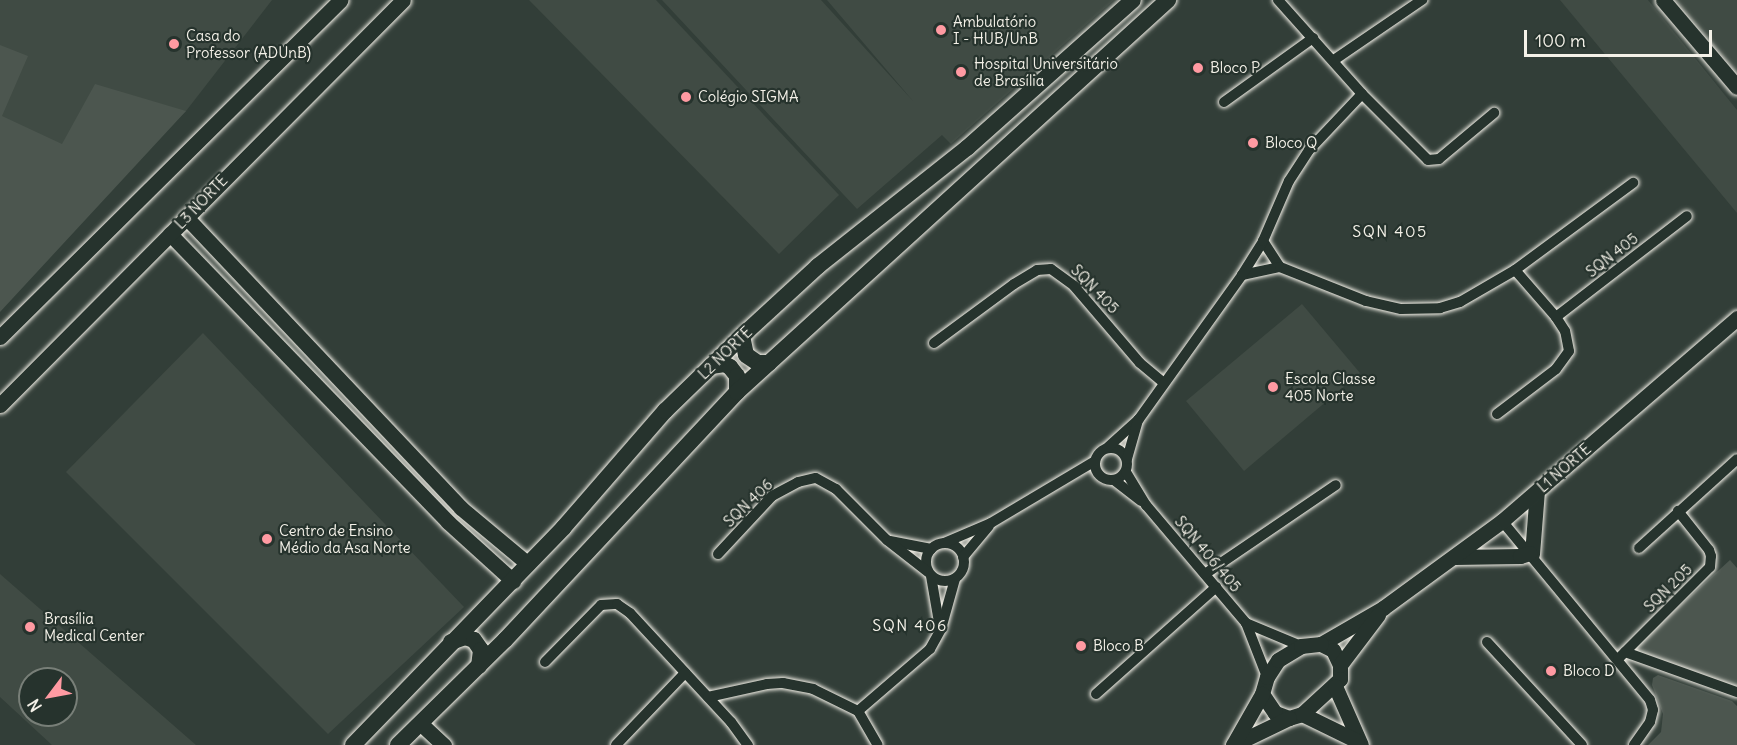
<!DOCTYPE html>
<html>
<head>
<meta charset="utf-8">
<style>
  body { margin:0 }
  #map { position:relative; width:1737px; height:745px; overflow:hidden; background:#323e38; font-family:Delius,sans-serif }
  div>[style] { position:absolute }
  .built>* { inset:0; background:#404b44 }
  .green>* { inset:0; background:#4c564f }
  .roads { filter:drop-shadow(0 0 2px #f4f1e8) drop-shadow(0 0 2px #f4f1e8) }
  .street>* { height:10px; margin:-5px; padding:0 5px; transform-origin:5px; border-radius:5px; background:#26332d }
  .street>.ring { margin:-5px; padding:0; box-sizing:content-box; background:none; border:10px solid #26332d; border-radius:50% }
  .secondary>* { height:15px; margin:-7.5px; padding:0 7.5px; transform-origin:7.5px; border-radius:7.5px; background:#26332d }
  .primary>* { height:16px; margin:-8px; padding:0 8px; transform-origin:8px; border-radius:8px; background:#26332d }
  .dots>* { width:16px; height:16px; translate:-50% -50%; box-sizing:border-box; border:3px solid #26332d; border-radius:50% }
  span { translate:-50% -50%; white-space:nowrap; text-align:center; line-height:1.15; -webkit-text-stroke:4.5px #26332d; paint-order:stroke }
  .poi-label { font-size:15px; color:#f4f1e8 }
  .left { translate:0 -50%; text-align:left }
  .street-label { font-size:15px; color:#f4f1e8 }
  .neighbourhood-label { font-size:16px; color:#f4f1e8; letter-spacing:1.5px }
  .north { position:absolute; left:18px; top:667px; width:60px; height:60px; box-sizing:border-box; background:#26332d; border:2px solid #787f78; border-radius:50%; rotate:238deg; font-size:16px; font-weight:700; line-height:24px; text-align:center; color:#f4f1e8 }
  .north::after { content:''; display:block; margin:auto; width:21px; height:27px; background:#ff9aa2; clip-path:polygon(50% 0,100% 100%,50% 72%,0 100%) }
  .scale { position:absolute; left:1524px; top:30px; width:188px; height:27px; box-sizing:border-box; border:3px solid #f4f1e8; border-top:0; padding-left:8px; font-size:18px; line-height:21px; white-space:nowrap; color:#f4f1e8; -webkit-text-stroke:4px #26332d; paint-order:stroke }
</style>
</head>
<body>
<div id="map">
  <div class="built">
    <div style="clip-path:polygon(0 0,272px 0,186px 111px,0 292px)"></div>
    <div style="clip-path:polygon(529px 0,656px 0,839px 195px,779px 254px)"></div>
    <div style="clip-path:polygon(662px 0,821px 0,913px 101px,827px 0,1114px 0,951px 144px,942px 135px,857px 209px)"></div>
    <div style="clip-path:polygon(1560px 0,1648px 0,1737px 110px,1737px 213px)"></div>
    <div style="clip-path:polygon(1677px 0,1737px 0,1737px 73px,1676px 0)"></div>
    <div style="clip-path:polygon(1302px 304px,1360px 373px,1244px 471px,1186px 401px)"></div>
    <div style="clip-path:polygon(203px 333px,464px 607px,328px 734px,66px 472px)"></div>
    <div style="clip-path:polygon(evenodd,0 574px,196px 745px,52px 745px,0 697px,0 574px,30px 679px,66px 679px,66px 715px,30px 715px,30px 679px)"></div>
  </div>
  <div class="green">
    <div style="clip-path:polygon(0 45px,28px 56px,2px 116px,62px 144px,95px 84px,186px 111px,0 312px)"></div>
    <div style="clip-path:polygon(1730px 560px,1737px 568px,1737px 690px,1641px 655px,1636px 650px,1638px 644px)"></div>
    <div style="clip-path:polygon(1658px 675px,1732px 701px,1737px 706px,1737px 745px,1648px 745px,1661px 732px,1663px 714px,1652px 685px,1653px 678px)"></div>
  </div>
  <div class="roads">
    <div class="street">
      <div style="left:1278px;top:0;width:126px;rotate:48.2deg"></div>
      <div style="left:1362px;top:94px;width:93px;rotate:45deg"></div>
      <div style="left:1428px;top:160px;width:11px;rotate:-5deg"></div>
      <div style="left:1439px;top:159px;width:72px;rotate:-39.9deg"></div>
      <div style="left:1334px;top:60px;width:107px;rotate:-34.3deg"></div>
      <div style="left:1224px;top:102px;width:110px;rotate:-35.7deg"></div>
      <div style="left:1263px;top:241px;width:31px;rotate:57deg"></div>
      <div style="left:1242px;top:275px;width:39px;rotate:-12deg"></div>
      <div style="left:1280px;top:267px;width:92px;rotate:21.6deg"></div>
      <div style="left:1366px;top:301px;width:36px;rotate:13deg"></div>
      <div style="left:1401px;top:309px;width:39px;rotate:-1deg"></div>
      <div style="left:1440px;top:308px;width:21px;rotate:-17deg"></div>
      <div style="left:1460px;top:302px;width:64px;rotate:-30.2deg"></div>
      <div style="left:1515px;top:270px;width:147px;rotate:-36.4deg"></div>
      <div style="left:1556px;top:317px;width:165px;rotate:-37.6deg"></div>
      <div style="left:934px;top:343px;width:99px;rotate:-36.4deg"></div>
      <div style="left:1014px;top:284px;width:27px;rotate:-31deg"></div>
      <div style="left:1037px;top:270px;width:14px;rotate:-4deg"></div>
      <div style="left:1051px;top:269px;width:29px;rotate:36deg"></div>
      <div style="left:1074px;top:286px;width:101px;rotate:49.4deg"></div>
      <div style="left:1140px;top:363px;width:30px;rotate:40deg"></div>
      <div style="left:1497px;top:414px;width:74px;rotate:-37.3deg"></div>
      <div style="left:1556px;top:369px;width:22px;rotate:-54deg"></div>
      <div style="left:1569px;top:351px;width:20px;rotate:-101deg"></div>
      <div style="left:1565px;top:331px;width:17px;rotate:-123deg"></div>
      <div style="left:1556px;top:317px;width:62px;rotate:-131.1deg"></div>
      <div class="ring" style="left:1095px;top:448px;width:22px;height:22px"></div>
      <div style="left:1107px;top:448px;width:43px;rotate:-42.2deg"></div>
      <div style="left:1139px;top:419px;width:177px;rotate:-54.4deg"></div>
      <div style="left:1242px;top:275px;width:40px;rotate:-58deg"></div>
      <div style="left:1263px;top:241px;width:65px;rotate:-66.6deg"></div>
      <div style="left:1289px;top:181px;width:37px;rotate:-57deg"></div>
      <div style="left:1309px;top:150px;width:77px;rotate:-46.6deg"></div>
      <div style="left:1127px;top:459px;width:41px;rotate:-74.2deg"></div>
      <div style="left:1126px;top:472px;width:39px;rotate:59deg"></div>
      <div style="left:1146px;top:505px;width:155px;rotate:49.7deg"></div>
      <div style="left:1246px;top:623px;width:58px;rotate:68.7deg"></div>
      <div style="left:1114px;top:480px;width:34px;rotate:38deg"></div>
      <div style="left:1502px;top:521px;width:232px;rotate:50.4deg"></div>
      <div style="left:1650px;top:700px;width:10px;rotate:73deg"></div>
      <div style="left:1653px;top:710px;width:12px;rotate:104deg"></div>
      <div style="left:1650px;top:722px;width:28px;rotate:125deg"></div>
      <div style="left:890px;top:541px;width:42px;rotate:11deg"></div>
      <div class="ring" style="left:926px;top:543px;width:28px;height:28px"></div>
      <div style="left:944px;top:543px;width:51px;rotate:-23.1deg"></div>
      <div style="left:991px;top:523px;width:121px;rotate:-30.8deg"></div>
      <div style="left:1639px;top:548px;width:132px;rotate:-42.2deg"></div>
      <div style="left:718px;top:554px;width:79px;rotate:-47deg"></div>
      <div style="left:772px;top:496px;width:30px;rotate:-28deg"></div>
      <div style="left:798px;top:482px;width:18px;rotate:-13deg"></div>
      <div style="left:816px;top:478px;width:23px;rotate:29deg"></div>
      <div style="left:836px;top:489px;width:72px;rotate:45deg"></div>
      <div style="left:887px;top:540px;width:52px;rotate:38deg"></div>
      <div style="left:963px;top:557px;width:40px;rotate:-50deg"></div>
      <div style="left:1205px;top:574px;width:158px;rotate:-34.2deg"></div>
      <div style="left:931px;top:576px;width:53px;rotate:80.2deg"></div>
      <div style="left:1246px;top:623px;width:60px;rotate:22.7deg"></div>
      <div style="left:1487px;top:642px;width:140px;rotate:47.3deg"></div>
      <div style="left:1625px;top:652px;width:119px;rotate:19.7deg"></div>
      <div style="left:1618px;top:659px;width:130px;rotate:-45deg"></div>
      <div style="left:1710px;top:567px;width:11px;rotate:-85deg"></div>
      <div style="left:1711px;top:556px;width:6px;rotate:-108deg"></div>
      <div style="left:1709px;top:550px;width:50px;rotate:-128.5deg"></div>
      <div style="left:545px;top:662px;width:80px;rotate:-45.5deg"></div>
      <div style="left:601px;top:605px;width:16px;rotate:-4deg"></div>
      <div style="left:617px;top:604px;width:16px;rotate:35deg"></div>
      <div style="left:630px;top:613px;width:149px;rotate:47.2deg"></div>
      <div style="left:731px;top:722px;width:29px;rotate:54deg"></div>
      <div style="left:1096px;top:694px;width:161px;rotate:-41.7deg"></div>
      <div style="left:708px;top:697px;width:60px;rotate:-12.4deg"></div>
      <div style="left:767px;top:684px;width:16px;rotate:-4deg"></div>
      <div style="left:783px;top:683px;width:31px;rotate:11deg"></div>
      <div style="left:813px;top:689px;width:50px;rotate:26.1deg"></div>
      <div style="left:858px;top:711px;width:39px;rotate:60deg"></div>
      <div style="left:858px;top:711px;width:95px;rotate:-40.7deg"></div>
      <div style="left:930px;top:649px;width:23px;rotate:-61deg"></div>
      <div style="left:941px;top:629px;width:52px;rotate:-74.4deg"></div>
      <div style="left:616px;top:745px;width:100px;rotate:-46.2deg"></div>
    </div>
    <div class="secondary">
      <div style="left:1663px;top:0;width:114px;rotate:49.6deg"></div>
      <div style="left:186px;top:217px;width:400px;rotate:46.6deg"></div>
      <div style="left:461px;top:508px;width:87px;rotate:39.9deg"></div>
      <div style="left:170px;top:234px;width:400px;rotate:46deg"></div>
      <div style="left:448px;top:522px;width:88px;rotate:42.2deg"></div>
      <div style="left:0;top:337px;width:479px;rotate:-44.7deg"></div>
      <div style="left:0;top:405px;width:571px;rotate:-45.14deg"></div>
      <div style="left:1532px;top:554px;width:63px;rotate:-85.5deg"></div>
      <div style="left:1455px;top:557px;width:65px;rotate:-0.9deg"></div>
      <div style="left:1520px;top:556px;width:10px;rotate:-17deg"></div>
      <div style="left:1321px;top:644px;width:72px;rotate:-30.1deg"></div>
      <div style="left:1383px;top:608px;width:147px;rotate:-36.2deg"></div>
      <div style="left:1502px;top:521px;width:311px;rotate:-40.8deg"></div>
      <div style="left:1321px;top:644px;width:13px;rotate:27deg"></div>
      <div style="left:1333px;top:650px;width:17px;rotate:65deg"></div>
      <div style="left:1340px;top:665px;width:14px;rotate:90deg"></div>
      <div style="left:1340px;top:679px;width:52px;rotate:137.4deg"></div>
      <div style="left:1302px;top:714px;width:14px;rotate:163deg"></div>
      <div style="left:1289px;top:718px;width:15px;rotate:-160deg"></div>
      <div style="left:1275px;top:713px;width:23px;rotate:-124deg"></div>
      <div style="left:1262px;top:694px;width:18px;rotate:-74deg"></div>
      <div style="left:1267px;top:677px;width:20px;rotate:-57deg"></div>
      <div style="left:1278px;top:660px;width:27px;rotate:-31deg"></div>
      <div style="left:1301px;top:646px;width:20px;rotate:-6deg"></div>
      <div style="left:1340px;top:665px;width:63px;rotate:-52.8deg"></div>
      <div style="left:1335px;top:686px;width:64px;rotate:66.2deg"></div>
      <div style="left:1302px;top:714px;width:61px;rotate:26.1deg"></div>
      <div style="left:420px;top:723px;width:33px;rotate:43deg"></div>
      <div style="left:1233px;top:745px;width:62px;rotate:-25.7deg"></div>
      <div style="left:1233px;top:745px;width:59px;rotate:-60.4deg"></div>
    </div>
    <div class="primary">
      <div style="left:742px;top:336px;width:19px;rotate:78deg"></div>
      <div style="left:746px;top:355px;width:14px;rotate:34deg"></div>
      <div style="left:758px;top:363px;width:11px"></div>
      <div style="left:711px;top:366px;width:14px;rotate:-8deg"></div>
      <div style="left:725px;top:364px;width:6px;rotate:31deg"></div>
      <div style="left:730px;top:367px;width:11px;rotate:52deg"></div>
      <div style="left:737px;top:376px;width:16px;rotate:90deg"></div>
      <div style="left:451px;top:642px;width:15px;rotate:-20deg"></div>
      <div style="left:465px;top:637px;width:9px;rotate:18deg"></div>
      <div style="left:474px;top:640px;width:12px;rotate:55deg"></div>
      <div style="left:481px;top:650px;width:16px;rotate:97deg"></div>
      <div style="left:353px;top:745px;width:303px;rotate:-45.9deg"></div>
      <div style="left:564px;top:527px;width:154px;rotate:-49deg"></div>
      <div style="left:665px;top:411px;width:107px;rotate:-44.2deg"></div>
      <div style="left:742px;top:336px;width:103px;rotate:-42.6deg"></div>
      <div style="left:818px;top:266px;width:190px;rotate:-38.4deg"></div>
      <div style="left:967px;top:148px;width:222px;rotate:-41.7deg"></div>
      <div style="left:398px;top:745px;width:150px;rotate:-44.5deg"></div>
      <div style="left:505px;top:640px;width:340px;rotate:-46.9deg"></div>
      <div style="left:737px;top:392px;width:583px;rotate:-42.29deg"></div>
    </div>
  </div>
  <div class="dots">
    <div style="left:941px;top:30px;background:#ff9aa2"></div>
    <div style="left:174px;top:44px;background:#ff9aa2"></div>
    <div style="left:1198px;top:68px;background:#ff9aa2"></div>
    <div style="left:961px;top:72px;background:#ff9aa2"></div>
    <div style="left:686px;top:97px;background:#ff9aa2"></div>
    <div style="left:1253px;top:143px;background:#ff9aa2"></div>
    <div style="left:1273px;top:387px;background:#ff9aa2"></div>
    <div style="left:267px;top:539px;background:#ff9aa2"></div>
    <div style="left:30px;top:627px;background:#ff9aa2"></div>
    <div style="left:1081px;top:646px;background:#ff9aa2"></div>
    <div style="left:1551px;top:671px;background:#ff9aa2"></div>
  </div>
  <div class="poi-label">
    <span class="left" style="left:953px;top:30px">Ambulatório<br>I - HUB/UnB</span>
    <span class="left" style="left:186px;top:44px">Casa do<br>Professor (ADUnB)</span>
    <span class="left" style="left:974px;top:72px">Hospital Universitário<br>de Brasília</span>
    <span class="left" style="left:1210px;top:68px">Bloco P</span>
    <span class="left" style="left:698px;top:97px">Colégio SIGMA</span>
    <span class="left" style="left:1265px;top:143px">Bloco Q</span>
    <span class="left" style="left:1285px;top:387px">Escola Classe<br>405 Norte</span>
    <span class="left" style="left:279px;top:539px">Centro de Ensino<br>Médio da Asa Norte</span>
    <span class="left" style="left:44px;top:627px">Brasília<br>Medical Center</span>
    <span class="left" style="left:1093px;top:646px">Bloco B</span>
    <span class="left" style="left:1563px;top:671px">Bloco D</span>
  </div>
  <div class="street-label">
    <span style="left:201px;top:202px;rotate:-46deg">L3 NORTE</span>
    <span style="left:1612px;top:255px;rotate:-38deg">SQN 405</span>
    <span style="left:1095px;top:289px;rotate:46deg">SQN 405</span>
    <span style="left:725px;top:353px;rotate:-44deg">L2 NORTE</span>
    <span style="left:1564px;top:468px;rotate:-41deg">L1 NORTE</span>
    <span style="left:748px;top:503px;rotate:-44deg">SQN 406</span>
    <span style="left:1208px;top:554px;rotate:50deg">SQN 406/405</span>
    <span style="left:1668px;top:588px;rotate:-45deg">SQN 205</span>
  </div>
  <div class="neighbourhood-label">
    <span style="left:1390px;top:231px">SQN 405</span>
    <span style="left:910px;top:625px">SQN 406</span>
  </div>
  <div class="north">N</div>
  <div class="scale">100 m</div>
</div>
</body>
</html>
